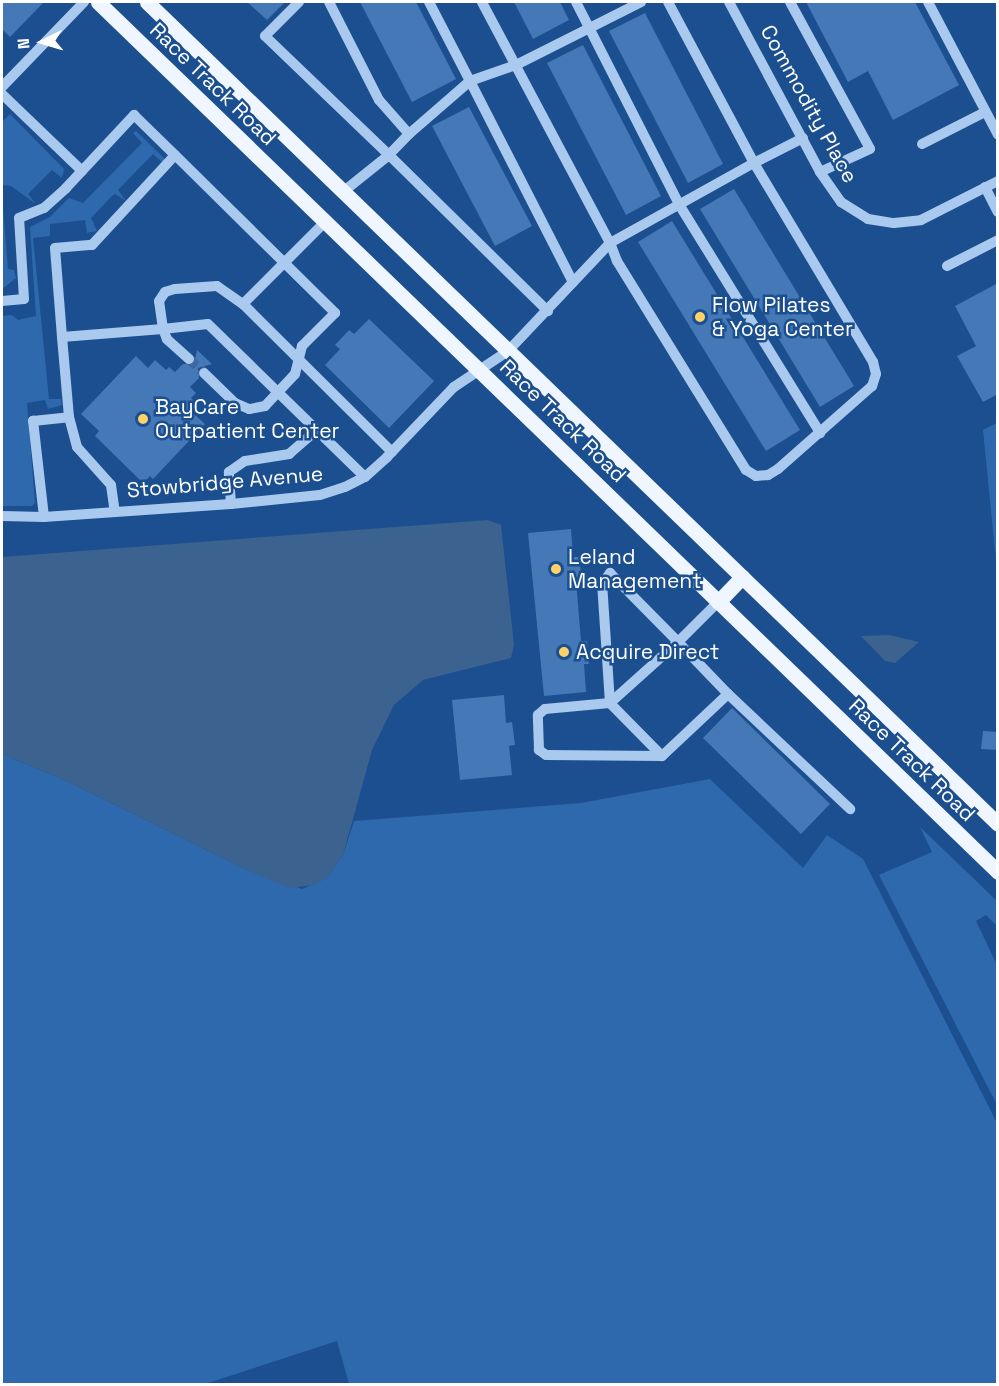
<!DOCTYPE html>
<html>
<head>
<meta charset="utf-8">
<style>
  body { margin:0 }
  #map { position:relative; width:999px; height:1386px; overflow:hidden; background:#1b4f8f; font-family:"Space Grotesk",sans-serif }
  div>[style] { position:absolute }
  .green>* { inset:0; background:#2e69ad }
  .water>* { inset:0; background:#3c6290 }
  .building>* { inset:0; background:#4478b7 }
  .minor-tunnel>* { height:10px; margin-top:-5px; transform-origin:0; background:repeating-linear-gradient(90deg,#3d69a0 0 10px,transparent 0 15px) }
  .minor>* { height:10px; margin:-5px; padding:0 5px; transform-origin:5px; border-radius:5px; background:#a9c9ee }
  .major>* { height:15px; margin:-7.5px; padding:0 7.5px; transform-origin:7.5px; border-radius:7.5px; background:#f0f6ff }
  .dots>* { width:16px; height:16px; translate:-50% -50%; box-sizing:border-box; border:3px solid #1b4f8f; border-radius:50% }
  span { translate:-50% -50%; white-space:nowrap; text-align:center; line-height:1.15; -webkit-text-stroke:5px #1b4f8f; paint-order:stroke }
  .street-label { font-size:21px; color:#fff }
  .poi-label { font-size:21px; color:#fff }
  .left { translate:0 -50%; text-align:left }
  .frame { position:absolute; inset:0; border:3px solid #fff; pointer-events:none }
  .north { position:absolute; left:12px; top:12px; width:60px; height:60px; -webkit-text-stroke:4px #1b4f8f; paint-order:stroke; rotate:265deg; font-size:16px; font-weight:700; line-height:24px; text-align:center; color:#fff }
  .north::after { content:''; display:block; margin:auto; width:21px; height:27px; background:#fff; clip-path:polygon(50% 0,100% 100%,50% 72%,0 100%) }
</style>
</head>
<body>
<div id="map">
  <div class="green">
    <div style="clip-path:polygon(10px 114px,64px 169px,62px 178px,52px 170px,28px 194px,36px 204px,11px 186px,2px 185px,2px 122px)"></div>
    <div style="clip-path:polygon(136px 131px,165px 159px,162px 162px,153px 154px,118px 190px,126px 201px,115px 194px,111px 197px,91px 218px,97px 231px,87px 233px,85px 220px,50px 224px,50px 236px,33px 238px,49px 399px,61px 399px,62px 405px,48px 409px,45px 400px,27px 403px,35px 503px,32px 506px,2px 506px,2px 316px,12px 315px,18px 320px,36px 316px,30px 227px,50px 217px,69px 198px,83px 203px,142px 143px,133px 133px)"></div>
    <div style="clip-path:polygon(2px 194px,8px 269px,14px 270px,16px 278px,2px 289px)"></div>
    <div style="clip-path:polygon(997px 423px,997px 571px,983px 430px)"></div>
    <div style="clip-path:polygon(2px 754px,69px 782px,247px 870px,302px 889px,327px 878px,343px 855px,354px 821px,581px 803px,710px 779px,803px 868px,827px 835px,863px 859px,997px 1123px,997px 1384px,349px 1384px,337px 1341px,205px 1384px,2px 1384px)"></div>
    <div style="clip-path:polygon(920px 827px,997px 901px,997px 926px,986px 915px,976px 921px,997px 965px,997px 1105px,879px 875px,932px 852px)"></div>
  </div>
  <div class="water">
    <div style="clip-path:polygon(488px 520px,501px 525px,514px 645px,511px 658px,423px 680px,394px 705px,372px 750px,343px 855px,327px 878px,314px 885px,289px 888px,247px 870px,69px 782px,2px 754px,2px 557px)"></div>
    <div style="clip-path:polygon(889px 635px,919px 642px,895px 663px,885px 661px,861px 636px)"></div>
  </div>
  <div class="building">
    <div style="clip-path:polygon(2px 2px,44px 2px,10px 37px,2px 29px)"></div>
    <div style="clip-path:polygon(247px 2px,285px 2px,267px 20px)"></div>
    <div style="clip-path:polygon(360px 2px,416px 2px,456px 79px,412px 102px)"></div>
    <div style="clip-path:polygon(514px 2px,560px 2px,569px 20px,533px 39px)"></div>
    <div style="clip-path:polygon(806px 2px,915px 2px,959px 85px,893px 120px,868px 71px,848px 82px)"></div>
    <div style="clip-path:polygon(645px 13px,723px 164px,688px 183px,609px 31px)"></div>
    <div style="clip-path:polygon(583px 45px,661px 196px,626px 215px,547px 63px)"></div>
    <div style="clip-path:polygon(469px 107px,532px 226px,495px 246px,432px 126px)"></div>
    <div style="clip-path:polygon(734px 189px,854px 386px,820px 407px,700px 209px)"></div>
    <div style="clip-path:polygon(672px 221px,800px 430px,766px 451px,638px 242px)"></div>
    <div style="clip-path:polygon(998px 283px,998px 394px,983px 402px,957px 356px,976px 346px,955px 306px)"></div>
    <div style="clip-path:polygon(369px 319px,434px 381px,389px 428px,325px 365px,340px 349px,335px 345px,349px 330px,354px 334px)"></div>
    <div style="clip-path:polygon(197px 350px,212px 364px,198px 368px,199px 378px,190px 387px,196px 393px,191px 398px,199px 406px,193px 413px,205px 424px,153px 479px,150px 476px,143px 483px,95px 436px,99px 431px,81px 414px,136px 356px,148px 368px,155px 360px,166px 370px,169px 367px,175px 372px,183px 364px,194px 364px)"></div>
    <div style="clip-path:polygon(571px 529px,573px 557px,579px 557px,582px 580px,576px 580px,581px 641px,587px 641px,589px 664px,584px 664px,586px 692px,544px 696px,528px 533px)"></div>
    <div style="clip-path:polygon(504px 695px,506px 723px,512px 722px,515px 745px,509px 746px,512px 775px,460px 780px,452px 700px)"></div>
    <div style="clip-path:polygon(732px 708px,830px 804px,801px 834px,703px 738px)"></div>
    <div style="clip-path:polygon(983px 731px,998px 732px,998px 750px,981px 749px)"></div>
  </div>
  <div class="minor-tunnel">
    <div style="left:189px;top:359px;width:21px;rotate:43deg"></div>
  </div>
  <div class="minor">
    <div style="left:299px;top:2px;width:48px;rotate:135deg"></div>
    <div style="left:265px;top:36px;width:172px;rotate:43.8deg"></div>
    <div style="left:389px;top:155px;width:58px;rotate:141.3deg"></div>
    <div style="left:329px;top:2px;width:110px;rotate:63deg"></div>
    <div style="left:379px;top:100px;width:45px;rotate:48.6deg"></div>
    <div style="left:409px;top:134px;width:81px;rotate:-41deg"></div>
    <div style="left:470px;top:81px;width:226px;rotate:62.9deg"></div>
    <div style="left:429px;top:2px;width:89px;rotate:62.6deg"></div>
    <div style="left:470px;top:81px;width:49px;rotate:-19.2deg"></div>
    <div style="left:516px;top:65px;width:140px;rotate:-26.7deg"></div>
    <div style="left:576px;top:2px;width:229px;rotate:63deg"></div>
    <div style="left:680px;top:206px;width:267px;rotate:58.3deg"></div>
    <div style="left:668px;top:2px;width:183px;rotate:61.9deg"></div>
    <div style="left:754px;top:163px;width:55px;rotate:-27deg"></div>
    <div style="left:729px;top:2px;width:193px;rotate:61.8deg"></div>
    <div style="left:820px;top:172px;width:37px;rotate:55deg"></div>
    <div style="left:841px;top:202px;width:32px;rotate:32deg"></div>
    <div style="left:868px;top:219px;width:26px;rotate:9deg"></div>
    <div style="left:894px;top:223px;width:27px;rotate:-6deg"></div>
    <div style="left:921px;top:220px;width:86px;rotate:-26.9deg"></div>
    <div style="left:790px;top:2px;width:167px;rotate:61.4deg"></div>
    <div style="left:870px;top:149px;width:55px;rotate:155.3deg"></div>
    <div style="left:928px;top:2px;width:150px;rotate:62.2deg"></div>
    <div style="left:2px;top:87px;width:118px;rotate:-46deg"></div>
    <div style="left:2px;top:94px;width:111px;rotate:43.9deg"></div>
    <div style="left:409px;top:134px;width:29px;rotate:134deg"></div>
    <div style="left:389px;top:155px;width:223px;rotate:44.5deg"></div>
    <div style="left:922px;top:144px;width:71px;rotate:-26.9deg"></div>
    <div style="left:985px;top:187px;width:28px;rotate:63deg"></div>
    <div style="left:947px;top:266px;width:57px;rotate:-27deg"></div>
    <div style="left:2px;top:301px;width:22px;rotate:-5deg"></div>
    <div style="left:24px;top:299px;width:81px;rotate:-93.5deg"></div>
    <div style="left:19px;top:218px;width:27px;rotate:-22deg"></div>
    <div style="left:44px;top:208px;width:30px;rotate:-42deg"></div>
    <div style="left:66px;top:188px;width:100px;rotate:-47deg"></div>
    <div style="left:134px;top:115px;width:57px;rotate:44.3deg"></div>
    <div style="left:243px;top:304px;width:210px;rotate:44.8deg"></div>
    <div style="left:62px;top:337px;width:89px;rotate:-94.5deg"></div>
    <div style="left:55px;top:248px;width:37px;rotate:-5deg"></div>
    <div style="left:92px;top:245px;width:122px;rotate:-47.3deg"></div>
    <div style="left:175px;top:155px;width:225px;rotate:44.6deg"></div>
    <div style="left:335px;top:313px;width:47px;rotate:135deg"></div>
    <div style="left:302px;top:346px;width:29px;rotate:104deg"></div>
    <div style="left:295px;top:374px;width:44px;rotate:133.2deg"></div>
    <div style="left:265px;top:406px;width:16px;rotate:169deg"></div>
    <div style="left:249px;top:409px;width:15px;rotate:-157deg"></div>
    <div style="left:235px;top:403px;width:43px;rotate:-135.9deg"></div>
    <div style="left:189px;top:359px;width:30px;rotate:-138deg"></div>
    <div style="left:167px;top:339px;width:11px;rotate:-112deg"></div>
    <div style="left:163px;top:329px;width:45px;rotate:-6.3deg"></div>
    <div style="left:208px;top:324px;width:219px;rotate:44.3deg"></div>
    <div style="left:69px;top:417px;width:31px;rotate:75deg"></div>
    <div style="left:77px;top:447px;width:51px;rotate:48.2deg"></div>
    <div style="left:111px;top:485px;width:27px;rotate:82deg"></div>
    <div style="left:231px;top:504px;width:32px;rotate:-94deg"></div>
    <div style="left:229px;top:472px;width:19px;rotate:-35deg"></div>
    <div style="left:245px;top:461px;width:45px;rotate:-9deg"></div>
    <div style="left:289px;top:454px;width:37px;rotate:-41deg"></div>
    <div style="left:2px;top:516px;width:42px;rotate:1.4deg"></div>
    <div style="left:44px;top:517px;width:187px;rotate:-4deg"></div>
    <div style="left:231px;top:504px;width:89px;rotate:-5.8deg"></div>
    <div style="left:320px;top:495px;width:26px;rotate:-18deg"></div>
    <div style="left:345px;top:487px;width:22px;rotate:-27deg"></div>
    <div style="left:365px;top:477px;width:30px;rotate:-42deg"></div>
    <div style="left:387px;top:457px;width:97px;rotate:-46.3deg"></div>
    <div style="left:454px;top:387px;width:65px;rotate:-33.7deg"></div>
    <div style="left:508px;top:351px;width:149px;rotate:-46.6deg"></div>
    <div style="left:610px;top:243px;width:165px;rotate:-29.1deg"></div>
    <div style="left:754px;top:163px;width:232px;rotate:59.1deg"></div>
    <div style="left:873px;top:362px;width:12px;rotate:76deg"></div>
    <div style="left:876px;top:374px;width:13px;rotate:108deg"></div>
    <div style="left:872px;top:386px;width:125px;rotate:138.6deg"></div>
    <div style="left:778px;top:469px;width:12px;rotate:149deg"></div>
    <div style="left:768px;top:475px;width:12px;rotate:175deg"></div>
    <div style="left:756px;top:476px;width:12px;rotate:-149deg"></div>
    <div style="left:746px;top:470px;width:246px;rotate:-121.7deg"></div>
    <div style="left:617px;top:261px;width:19px;rotate:-111deg"></div>
    <div style="left:610px;top:243px;width:273px;rotate:-118deg"></div>
    <div style="left:44px;top:517px;width:97px;rotate:-96.5deg"></div>
    <div style="left:33px;top:421px;width:36px;rotate:-6deg"></div>
    <div style="left:69px;top:417px;width:80px;rotate:-95deg"></div>
    <div style="left:62px;top:337px;width:101px;rotate:-4.5deg"></div>
    <div style="left:163px;top:329px;width:28px;rotate:-98deg"></div>
    <div style="left:159px;top:301px;width:11px;rotate:-56deg"></div>
    <div style="left:165px;top:292px;width:10px;rotate:-17deg"></div>
    <div style="left:175px;top:289px;width:42px;rotate:-4.1deg"></div>
    <div style="left:217px;top:286px;width:32px;rotate:35deg"></div>
    <div style="left:243px;top:304px;width:116px;rotate:-45deg"></div>
    <div style="left:728px;top:694px;width:168px;rotate:43.3deg"></div>
    <div style="left:662px;top:756px;width:74px;rotate:-134.5deg"></div>
    <div style="left:610px;top:703px;width:119px;rotate:-93.8deg"></div>
    <div style="left:602px;top:584px;width:14px;rotate:-54deg"></div>
    <div style="left:610px;top:573px;width:97px;rotate:45.4deg"></div>
    <div style="left:678px;top:642px;width:72px;rotate:46.1deg"></div>
    <div style="left:728px;top:694px;width:91px;rotate:136.8deg"></div>
    <div style="left:662px;top:756px;width:116px;rotate:-179.5deg"></div>
    <div style="left:546px;top:755px;width:9px;rotate:-144deg"></div>
    <div style="left:539px;top:750px;width:35px;rotate:-92deg"></div>
    <div style="left:538px;top:715px;width:9px;rotate:-41deg"></div>
    <div style="left:545px;top:709px;width:65px;rotate:-5.3deg"></div>
    <div style="left:610px;top:703px;width:91px;rotate:-41.9deg"></div>
    <div style="left:678px;top:642px;width:57px;rotate:-45deg"></div>
  </div>
  <div class="major">
    <div style="left:98px;top:2px;width:1252px;rotate:44.03deg"></div>
    <div style="left:147px;top:2px;width:1183px;rotate:44.01deg"></div>
    <div style="left:718px;top:602px;width:35px;rotate:-46deg"></div>
  </div>
  <div class="dots">
    <div style="left:700px;top:317px;background:#ffd166"></div>
    <div style="left:143px;top:419px;background:#ffd166"></div>
    <div style="left:556px;top:569px;background:#ffd166"></div>
    <div style="left:564px;top:652px;background:#ffd166"></div>
  </div>
  <div class="street-label">
    <span style="left:213px;top:84px;rotate:44deg">Race Track Road</span>
    <span style="left:809px;top:104px;rotate:61deg">Commodity Place</span>
    <span style="left:563px;top:421px;rotate:44deg">Race Track Road</span>
    <span style="left:225px;top:482px;rotate:-5deg">Stowbridge Avenue</span>
    <span style="left:912px;top:760px;rotate:44deg">Race Track Road</span>
  </div>
  <div class="poi-label">
    <span class="left" style="left:712px;top:317px">Flow Pilates<br>&amp; Yoga Center</span>
    <span class="left" style="left:155px;top:419px">BayCare<br>Outpatient Center</span>
    <span class="left" style="left:568px;top:569px">Leland<br>Management</span>
    <span class="left" style="left:576px;top:652px">Acquire Direct</span>
  </div>
  <div class="frame"></div>
  <div class="north">N</div>
</div>
</body>
</html>
